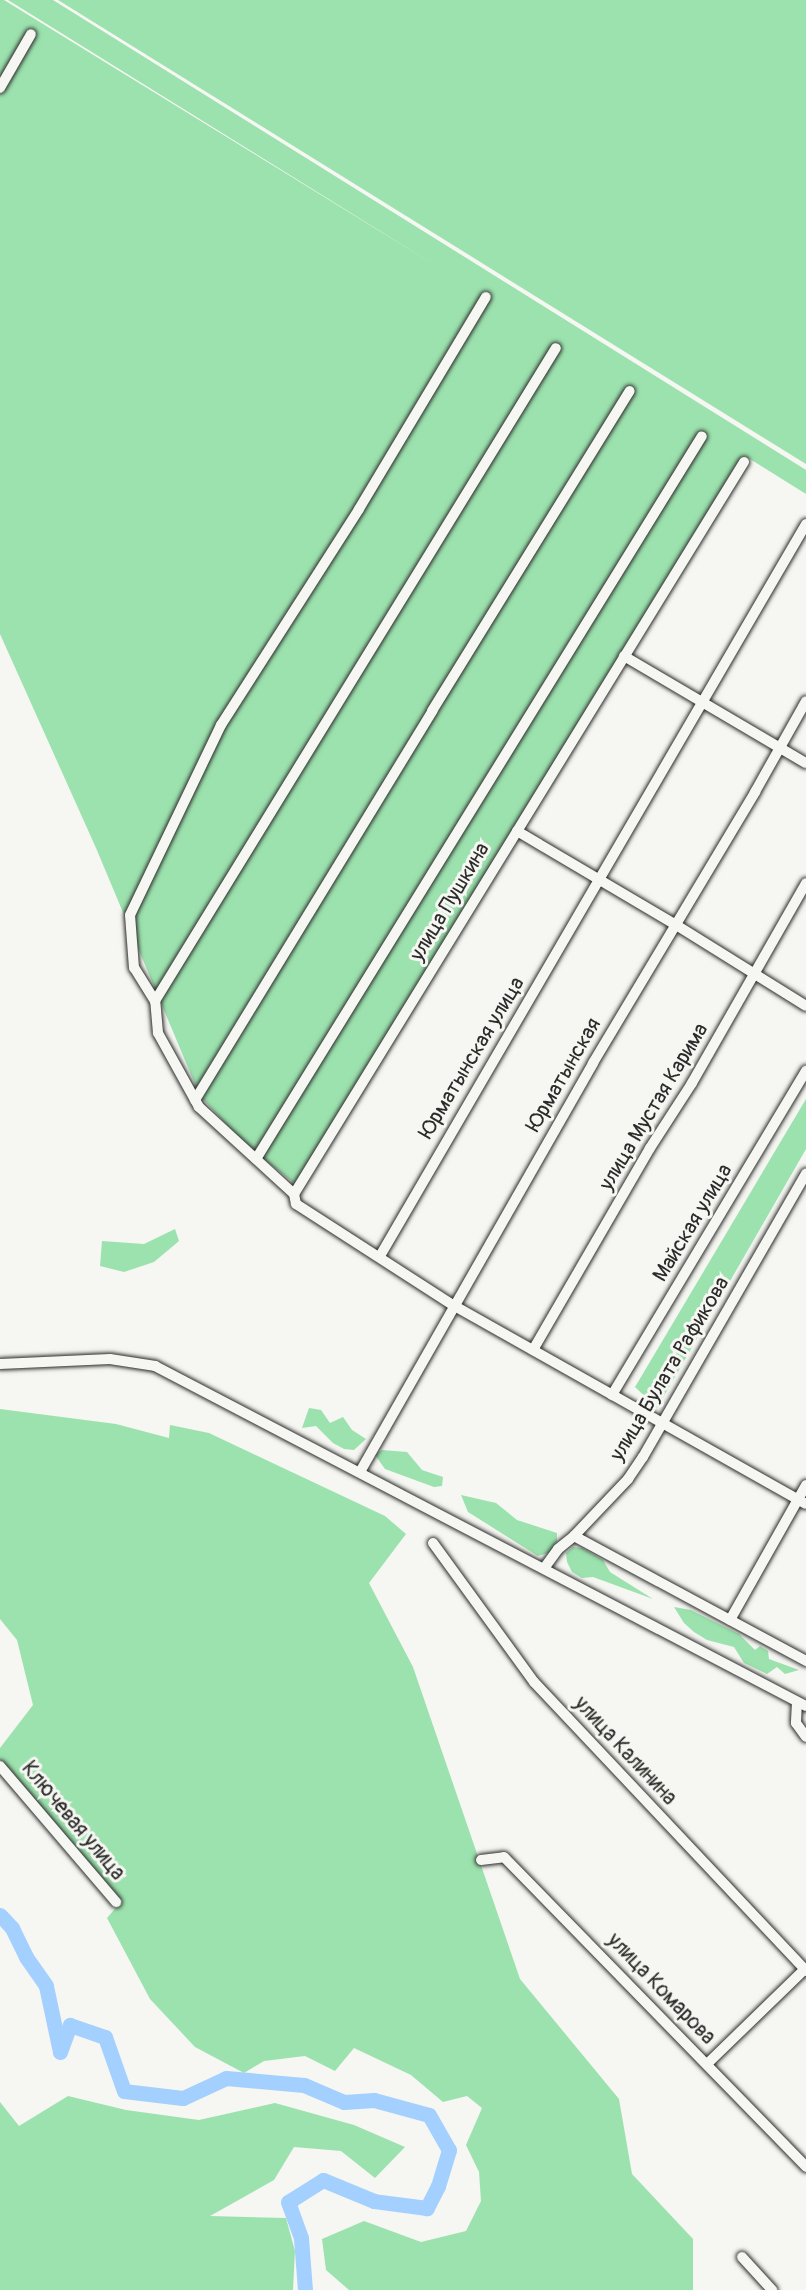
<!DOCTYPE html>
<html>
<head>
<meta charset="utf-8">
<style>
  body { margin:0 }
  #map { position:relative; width:806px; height:2290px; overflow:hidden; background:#f6f6f2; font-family:Pangolin,sans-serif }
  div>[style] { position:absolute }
  .green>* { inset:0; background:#9ce2ae }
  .river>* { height:15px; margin:-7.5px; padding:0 7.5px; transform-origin:7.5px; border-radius:7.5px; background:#a3d0fe }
  .roads { filter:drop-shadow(0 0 2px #2b2b2b) drop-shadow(0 0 2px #2b2b2b) }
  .minor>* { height:10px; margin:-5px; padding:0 5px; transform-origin:5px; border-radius:5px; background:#f6f6f2 }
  span { translate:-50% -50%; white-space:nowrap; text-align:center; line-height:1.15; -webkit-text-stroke:6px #f6f6f2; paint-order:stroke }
  .street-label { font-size:21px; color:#2b2b2b }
</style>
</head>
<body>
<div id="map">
  <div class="green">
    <div style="clip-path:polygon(0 0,4px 0,438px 267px,8px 0,53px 0,806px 470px,806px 494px,745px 456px,299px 1187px,244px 1143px,200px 1096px,96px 848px,0 634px)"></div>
    <div style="clip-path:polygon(58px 0,806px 0,806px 464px)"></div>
    <div style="clip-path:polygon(806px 1099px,806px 1149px,657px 1408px,635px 1387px)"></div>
    <div style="clip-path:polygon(175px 1229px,179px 1241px,154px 1262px,124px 1272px,100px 1266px,102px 1241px,144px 1244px)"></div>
    <div style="clip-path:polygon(309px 1408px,321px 1410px,330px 1423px,343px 1417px,352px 1430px,366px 1439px,354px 1450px,344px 1449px,333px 1443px,316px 1426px,302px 1428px)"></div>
    <div style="clip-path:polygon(0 1409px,116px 1424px,169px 1438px,170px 1425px,209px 1433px,385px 1516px,406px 1534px,369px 1583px,413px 1667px,520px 1979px,619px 2099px,632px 2174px,693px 2239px,693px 2290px,349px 2290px,326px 2270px,322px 2239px,364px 2221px,421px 2242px,466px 2231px,481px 2201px,479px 2172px,466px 2145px,482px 2108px,467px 2096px,443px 2102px,411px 2075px,354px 2048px,335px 2071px,305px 2056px,264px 2061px,244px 2073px,195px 2047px,150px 1999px,107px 1918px,119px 1904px,0 1761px,0 1748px,33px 1705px,17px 1640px,0 1619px)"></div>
    <div style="clip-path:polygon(382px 1450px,407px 1452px,422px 1470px,443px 1477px,442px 1486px,434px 1487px,385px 1469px,375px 1455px)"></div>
    <div style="clip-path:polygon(461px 1495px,496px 1503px,517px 1520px,557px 1533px,557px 1541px,551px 1552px,538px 1556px,468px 1512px)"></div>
    <div style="clip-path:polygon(573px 1547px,582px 1548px,603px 1560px,610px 1572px,653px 1599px,593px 1577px,582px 1578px,572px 1572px,567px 1562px,566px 1553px)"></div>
    <div style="clip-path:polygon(674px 1607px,691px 1610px,739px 1634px,755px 1650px,760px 1646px,768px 1651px,769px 1659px,799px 1670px,785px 1674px,777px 1667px,767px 1674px,744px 1663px,734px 1647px,707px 1640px,694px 1632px,684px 1623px)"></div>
    <div style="clip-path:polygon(68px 2096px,126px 2110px,199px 2120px,275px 2103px,354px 2125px,405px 2147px,375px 2178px,341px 2151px,294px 2147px,274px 2180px,210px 2216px,286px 2218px,295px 2251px,293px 2290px,0 2290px,0 2102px,19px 2126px)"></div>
  </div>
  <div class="river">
    <div style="left:0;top:1915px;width:18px;rotate:47deg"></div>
    <div style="left:12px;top:1928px;width:32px;rotate:64deg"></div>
    <div style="left:26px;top:1957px;width:35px;rotate:55deg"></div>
    <div style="left:46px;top:1986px;width:67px;rotate:78deg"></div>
    <div style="left:60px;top:2052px;width:29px;rotate:-70deg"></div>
    <div style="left:70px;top:2025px;width:37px;rotate:19deg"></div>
    <div style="left:105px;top:2037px;width:57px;rotate:70.6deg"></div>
    <div style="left:124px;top:2091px;width:59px;rotate:6.8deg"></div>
    <div style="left:183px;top:2098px;width:47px;rotate:-24.9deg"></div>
    <div style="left:226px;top:2078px;width:78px;rotate:5.1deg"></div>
    <div style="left:304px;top:2085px;width:43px;rotate:23deg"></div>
    <div style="left:344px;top:2102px;width:30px;rotate:-4deg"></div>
    <div style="left:374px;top:2100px;width:57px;rotate:15.3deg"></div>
    <div style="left:429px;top:2115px;width:40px;rotate:60.3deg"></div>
    <div style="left:449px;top:2150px;width:38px;rotate:107deg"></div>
    <div style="left:438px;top:2186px;width:25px;rotate:117deg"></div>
    <div style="left:427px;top:2208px;width:53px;rotate:-172.5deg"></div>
    <div style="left:374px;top:2201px;width:55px;rotate:-157.6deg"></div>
    <div style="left:323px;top:2180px;width:41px;rotate:147.8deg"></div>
    <div style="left:288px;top:2202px;width:38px;rotate:70deg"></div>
    <div style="left:301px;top:2238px;width:52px;rotate:85.6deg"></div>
  </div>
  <div class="roads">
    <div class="minor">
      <div style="left:0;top:88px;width:62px;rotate:-60.1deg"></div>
      <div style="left:744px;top:462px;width:859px;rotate:121.58deg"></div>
      <div style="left:294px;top:1194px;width:10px;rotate:79deg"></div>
      <div style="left:296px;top:1204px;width:187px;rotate:32.8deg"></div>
      <div style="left:453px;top:1305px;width:405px;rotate:29.4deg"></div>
      <div style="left:624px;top:656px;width:211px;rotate:30.5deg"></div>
      <div style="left:517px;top:831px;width:185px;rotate:30.6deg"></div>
      <div style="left:676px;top:925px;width:153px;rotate:31.9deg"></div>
      <div style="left:155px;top:1001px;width:39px;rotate:-122deg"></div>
      <div style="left:134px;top:968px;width:53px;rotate:-94.3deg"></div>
      <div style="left:130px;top:915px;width:211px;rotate:-64.4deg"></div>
      <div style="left:221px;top:725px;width:256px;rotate:-57.4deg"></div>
      <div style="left:359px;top:509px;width:247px;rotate:-59.1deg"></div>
      <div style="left:195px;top:1100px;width:456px;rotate:-58.6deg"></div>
      <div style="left:432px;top:711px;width:376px;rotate:-58.3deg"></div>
      <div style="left:256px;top:1159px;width:849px;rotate:-58.33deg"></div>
      <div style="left:294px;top:1194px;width:129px;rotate:-137.5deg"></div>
      <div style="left:199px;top:1107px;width:85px;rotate:-119deg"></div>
      <div style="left:158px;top:1033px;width:32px;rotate:-95deg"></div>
      <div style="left:155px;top:1001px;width:766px;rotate:-58.45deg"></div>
      <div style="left:380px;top:1256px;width:847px;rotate:-59.8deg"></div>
      <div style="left:533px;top:1350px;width:233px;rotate:-59.9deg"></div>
      <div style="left:650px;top:1148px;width:77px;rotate:-57.1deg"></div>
      <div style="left:692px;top:1083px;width:230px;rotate:-60.3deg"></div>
      <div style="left:0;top:1364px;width:110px;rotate:-2.6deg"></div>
      <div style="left:110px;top:1359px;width:46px;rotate:8.8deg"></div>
      <div style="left:155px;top:1366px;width:734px;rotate:27.58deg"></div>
      <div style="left:612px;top:1395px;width:378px;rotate:-59.1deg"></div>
      <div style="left:360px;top:1472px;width:471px;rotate:-60.3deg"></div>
      <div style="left:593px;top:1063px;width:316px;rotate:-59.1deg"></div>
      <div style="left:755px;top:792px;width:104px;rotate:-60.7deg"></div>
      <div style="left:574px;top:1536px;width:264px;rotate:28.3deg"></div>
      <div style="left:433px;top:1543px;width:172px;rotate:54deg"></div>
      <div style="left:534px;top:1682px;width:397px;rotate:46.7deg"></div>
      <div style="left:545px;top:1567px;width:22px;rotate:-54deg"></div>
      <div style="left:558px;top:1549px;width:21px;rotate:-39deg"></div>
      <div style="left:574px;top:1536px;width:79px;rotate:-46.5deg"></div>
      <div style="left:628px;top:1479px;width:27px;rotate:-56deg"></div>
      <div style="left:643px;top:1457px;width:327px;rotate:-60.1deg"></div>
      <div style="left:730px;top:1620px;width:155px;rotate:-60.6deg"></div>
      <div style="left:797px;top:1702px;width:21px;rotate:93deg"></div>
      <div style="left:796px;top:1723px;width:17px;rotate:54deg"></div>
      <div style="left:0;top:1766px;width:179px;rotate:49.5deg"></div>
      <div style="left:481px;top:1860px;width:23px;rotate:-7deg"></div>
      <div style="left:504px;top:1857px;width:433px;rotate:45.7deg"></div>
      <div style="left:707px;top:2064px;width:138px;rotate:-44.1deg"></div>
      <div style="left:742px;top:2257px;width:45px;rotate:47.7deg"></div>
    </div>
  </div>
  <div class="street-label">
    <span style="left:450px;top:902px;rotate:-59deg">улица Пушкина</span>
    <span style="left:472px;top:1058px;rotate:-59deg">Юрматынская улица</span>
    <span style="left:564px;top:1075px;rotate:-60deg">Юрматынская</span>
    <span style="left:654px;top:1107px;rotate:-59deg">улица Мустая Карима</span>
    <span style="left:693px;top:1223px;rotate:-59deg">Майская улица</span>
    <span style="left:670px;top:1369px;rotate:-59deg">улица Булата Рафикова</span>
    <span style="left:625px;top:1751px;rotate:47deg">улица Калинина</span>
    <span style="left:73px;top:1821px;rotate:50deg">Ключевая улица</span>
    <span style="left:661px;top:1989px;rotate:46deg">улица Комарова</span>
  </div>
</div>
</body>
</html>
